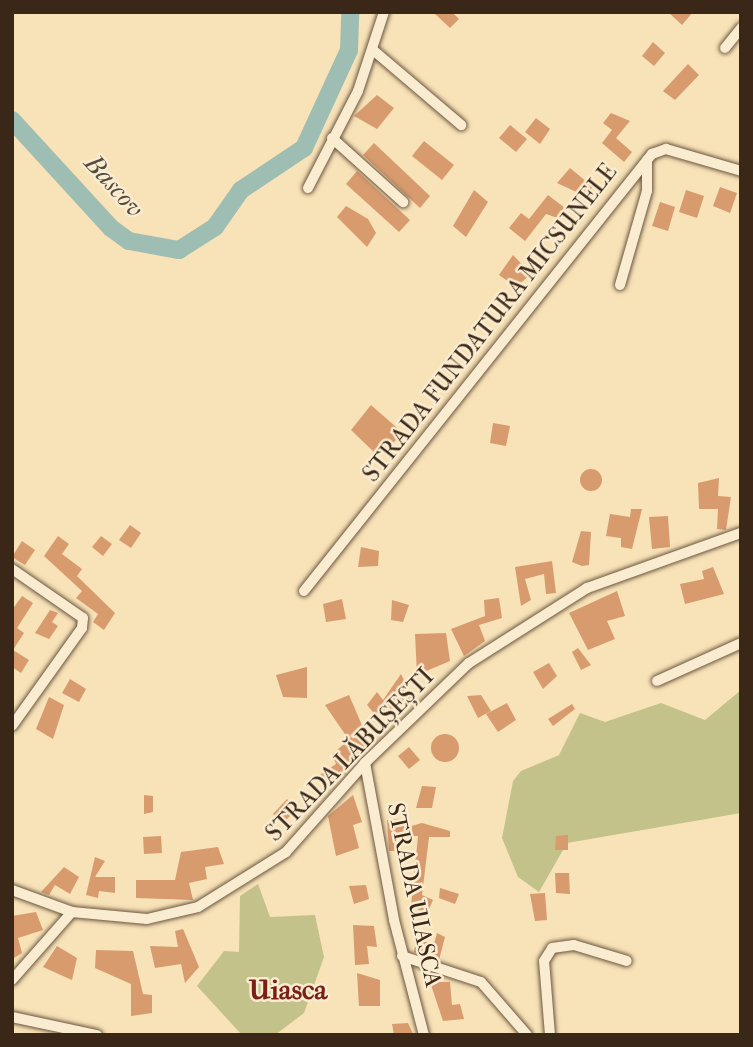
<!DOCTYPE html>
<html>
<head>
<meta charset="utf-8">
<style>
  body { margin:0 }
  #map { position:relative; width:753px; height:1047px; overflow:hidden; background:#f8e2b7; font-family:"IM FELL French Canon",serif }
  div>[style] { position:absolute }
  .green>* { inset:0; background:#c3c28a }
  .river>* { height:18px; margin:-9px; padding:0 9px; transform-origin:9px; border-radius:9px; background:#9ebdb3 }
  .building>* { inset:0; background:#d89b6e }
  .round { border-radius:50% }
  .roads { filter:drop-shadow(0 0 2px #6a5640) drop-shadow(0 0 2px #6a5640) }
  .minor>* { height:10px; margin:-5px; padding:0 5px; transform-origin:5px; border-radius:5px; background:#faecd0 }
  span { translate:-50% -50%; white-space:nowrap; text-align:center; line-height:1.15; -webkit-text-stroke:5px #faecd0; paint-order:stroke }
  .street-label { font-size:24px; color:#3b2718 }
  .water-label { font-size:26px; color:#544c3f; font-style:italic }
  .quarter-label { font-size:28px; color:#7a1f14; font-weight:700 }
  .frame { position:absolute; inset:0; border:14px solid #3b2718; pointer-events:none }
</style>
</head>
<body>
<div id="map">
  <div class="green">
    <div style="clip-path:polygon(741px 690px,741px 813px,567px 843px,539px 892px,518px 877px,502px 838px,513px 781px,521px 771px,559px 755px,580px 713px,605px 722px,661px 703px,705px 720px)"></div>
    <div style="clip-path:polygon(258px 884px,270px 917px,315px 915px,324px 957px,304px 1013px,275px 1035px,242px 1035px,197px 986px,224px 951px,239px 952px,240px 896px)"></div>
  </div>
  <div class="river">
    <div style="left:12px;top:120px;width:147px;rotate:47.5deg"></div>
    <div style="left:111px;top:228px;width:22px;rotate:36deg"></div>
    <div style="left:129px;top:241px;width:51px;rotate:10.2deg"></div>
    <div style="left:179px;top:250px;width:43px;rotate:-32.6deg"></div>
    <div style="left:215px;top:227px;width:45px;rotate:-54.9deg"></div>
    <div style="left:241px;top:190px;width:76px;rotate:-33.7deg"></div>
    <div style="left:304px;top:148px;width:108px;rotate:-65.3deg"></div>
    <div style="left:349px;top:50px;width:38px;rotate:-88deg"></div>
  </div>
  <div class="building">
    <div style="clip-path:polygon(433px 12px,452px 12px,459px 19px,450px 28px)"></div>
    <div style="clip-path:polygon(668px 12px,693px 12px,682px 25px)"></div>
    <div style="clip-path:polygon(653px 42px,665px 53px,654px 66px,642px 56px)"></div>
    <div style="clip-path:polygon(688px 64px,699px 75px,675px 100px,663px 91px)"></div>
    <div style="clip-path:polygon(377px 95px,394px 108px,377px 129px,354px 116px)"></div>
    <div style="clip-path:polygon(611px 113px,630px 121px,616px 138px,632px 152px,624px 162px,602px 143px,612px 130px,603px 123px)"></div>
    <div style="clip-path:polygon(536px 118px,550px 129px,540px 144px,525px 132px)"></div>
    <div style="clip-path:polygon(510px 125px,527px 139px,516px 152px,499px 138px)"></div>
    <div style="clip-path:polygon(424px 141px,454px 165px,442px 180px,412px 156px)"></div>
    <div style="clip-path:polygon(374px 143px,430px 196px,420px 208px,363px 155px)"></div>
    <div style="clip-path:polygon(570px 168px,593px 187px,585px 196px,557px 183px)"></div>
    <div style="clip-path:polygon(357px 171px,410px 220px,399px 232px,346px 184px)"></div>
    <div style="clip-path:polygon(720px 187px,737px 193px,730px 213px,713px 206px)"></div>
    <div style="clip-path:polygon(474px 190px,488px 202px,466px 237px,453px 226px)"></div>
    <div style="clip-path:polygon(686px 190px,704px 196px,697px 218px,679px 212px)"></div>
    <div style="clip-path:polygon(548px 195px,565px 208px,558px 218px,546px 214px,525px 241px,509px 228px,521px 213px,529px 219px)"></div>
    <div style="clip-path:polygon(660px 202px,675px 207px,668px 231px,652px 226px)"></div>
    <div style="clip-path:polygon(346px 206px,368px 219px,376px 233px,367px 247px,337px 217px)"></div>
    <div style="clip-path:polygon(513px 255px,531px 274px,516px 287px,499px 275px)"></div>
    <div style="clip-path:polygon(371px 405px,404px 434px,377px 455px,351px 430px)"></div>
    <div style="clip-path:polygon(493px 423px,510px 426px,506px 446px,490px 443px)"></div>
    <div class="round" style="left:580px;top:469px;width:22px;height:22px"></div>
    <div style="clip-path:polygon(719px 478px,718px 496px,731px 497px,726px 530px,717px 529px,718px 509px,699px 509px,698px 483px)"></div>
    <div style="clip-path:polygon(631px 509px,642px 509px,632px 549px,621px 547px,621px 538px,606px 536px,610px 514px,630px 517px)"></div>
    <div style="clip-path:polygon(668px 516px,670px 547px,652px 549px,649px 517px)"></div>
    <div style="clip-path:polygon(130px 525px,141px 533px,131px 548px,119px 540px)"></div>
    <div style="clip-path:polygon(581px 531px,591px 532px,589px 565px,582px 566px,572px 562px)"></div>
    <div style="clip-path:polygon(58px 536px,69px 544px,62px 554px,82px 569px,77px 576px,115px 613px,104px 630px,93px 622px,98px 614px,76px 598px,82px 591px,44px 556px)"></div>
    <div style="clip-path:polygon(101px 536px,112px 544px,103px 556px,92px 547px)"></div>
    <div style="clip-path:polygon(22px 541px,35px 550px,25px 565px,12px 557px)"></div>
    <div style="clip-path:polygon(361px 547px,379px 551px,378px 566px,358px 567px)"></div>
    <div style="clip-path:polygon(552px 561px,556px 593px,546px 594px,544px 574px,525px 579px,531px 600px,521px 606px,515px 567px)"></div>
    <div style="clip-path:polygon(713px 567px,724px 594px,685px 604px,680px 584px,704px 579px,702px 571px)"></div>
    <div style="clip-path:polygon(617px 591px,625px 616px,607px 621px,615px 639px,588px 650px,569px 613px)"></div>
    <div style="clip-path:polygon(22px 596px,33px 603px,17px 628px,24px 633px,13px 650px,29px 660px,21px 673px,12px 667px,12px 610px)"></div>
    <div style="clip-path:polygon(499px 598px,502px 618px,479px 625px,485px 641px,464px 656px,451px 629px,485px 616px,484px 600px)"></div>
    <div style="clip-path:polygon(342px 599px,346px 619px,326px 622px,323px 604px)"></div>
    <div style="clip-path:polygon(392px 600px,409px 605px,403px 622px,391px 620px)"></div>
    <div style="clip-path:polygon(50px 610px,58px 613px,52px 622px,58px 626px,49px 639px,35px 633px)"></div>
    <div style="clip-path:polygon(446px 633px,450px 661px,417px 675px,415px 634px)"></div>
    <div style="clip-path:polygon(578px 648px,591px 665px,581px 670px,572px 652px)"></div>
    <div style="clip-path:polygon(549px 663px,557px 676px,543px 689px,533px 672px)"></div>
    <div style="clip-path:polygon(307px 667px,307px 698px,283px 697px,276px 675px)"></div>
    <div style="clip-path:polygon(401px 674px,412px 697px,378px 718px,367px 705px,377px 692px,383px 700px)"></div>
    <div style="clip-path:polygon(70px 679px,86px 689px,79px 702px,62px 693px)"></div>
    <div style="clip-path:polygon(349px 695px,370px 744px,326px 788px,318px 776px,336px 764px,332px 754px,349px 740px,325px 705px)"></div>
    <div style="clip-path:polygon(481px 695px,491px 711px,478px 718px,467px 696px)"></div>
    <div style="clip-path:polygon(49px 697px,64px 705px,53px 739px,36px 729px)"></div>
    <div style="clip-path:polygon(507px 703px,516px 720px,498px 732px,486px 714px)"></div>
    <div style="clip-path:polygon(572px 704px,575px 709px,553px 726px,548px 719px)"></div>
    <div class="round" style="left:431px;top:734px;width:28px;height:28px"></div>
    <div style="clip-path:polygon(409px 747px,420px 760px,409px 769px,398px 756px)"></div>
    <div style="clip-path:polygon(422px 786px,436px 787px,432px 808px,416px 808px)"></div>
    <div style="clip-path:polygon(144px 795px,153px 796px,153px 812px,144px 814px)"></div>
    <div style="clip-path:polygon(353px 795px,362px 822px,353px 825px,359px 848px,336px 856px,328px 816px)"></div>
    <div style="clip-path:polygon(287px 799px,296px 810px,283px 823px,273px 814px)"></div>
    <div style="clip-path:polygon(404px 819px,404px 828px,422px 823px,450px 831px,450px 837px,429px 837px,422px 895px,433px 900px,427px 914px,411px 906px,418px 836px,399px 836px,401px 851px,389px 851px,387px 820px)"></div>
    <div style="clip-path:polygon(568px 835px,568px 850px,555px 850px,556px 836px)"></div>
    <div style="clip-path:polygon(161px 836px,162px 853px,144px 854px,143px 837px)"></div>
    <div style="clip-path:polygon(218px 847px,224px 864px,205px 867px,207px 879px,189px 883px,193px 900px,136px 898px,136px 880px,175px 880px,181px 852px)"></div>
    <div style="clip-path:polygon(95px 857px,105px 861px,95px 877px,115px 877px,115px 893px,99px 891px,98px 898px,86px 895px)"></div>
    <div style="clip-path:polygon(64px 867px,79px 877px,70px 894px,55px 885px,49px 895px,41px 892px)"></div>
    <div style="clip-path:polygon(555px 873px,569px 873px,570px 894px,556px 893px)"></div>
    <div style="clip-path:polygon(366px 885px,369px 899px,354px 904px,349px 886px)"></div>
    <div style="clip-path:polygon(440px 888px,459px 894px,455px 904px,439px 898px)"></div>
    <div style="clip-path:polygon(545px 893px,547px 920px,535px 921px,530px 894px)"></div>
    <div style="clip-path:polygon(36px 912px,43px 930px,18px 938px,22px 953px,14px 958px,12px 916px)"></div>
    <div style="clip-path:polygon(353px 925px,374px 926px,377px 947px,367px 946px,369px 964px,355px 965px)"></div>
    <div style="clip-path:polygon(183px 929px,199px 967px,185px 983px,181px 964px,155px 968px,150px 946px,178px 947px,175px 931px)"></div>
    <div style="clip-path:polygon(437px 933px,445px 937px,439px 960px,414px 952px,416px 939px,434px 944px)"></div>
    <div style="clip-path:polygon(57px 946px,77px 958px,72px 980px,43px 967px)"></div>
    <div style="clip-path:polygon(96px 950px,133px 951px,143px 994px,152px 995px,152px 1013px,131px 1016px,131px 984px,95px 968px)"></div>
    <div style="clip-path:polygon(357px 973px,380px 980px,380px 1006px,359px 1006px)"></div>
    <div style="clip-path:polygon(430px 982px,450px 982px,452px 1005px,460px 1004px,464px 1019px,443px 1021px)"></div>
    <div style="clip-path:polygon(408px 1023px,413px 1034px,394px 1035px,392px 1024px)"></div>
  </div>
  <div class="roads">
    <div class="minor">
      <div style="left:725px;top:48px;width:26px;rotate:-51deg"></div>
      <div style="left:373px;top:50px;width:116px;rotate:40.4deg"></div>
      <div style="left:332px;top:138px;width:96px;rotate:42deg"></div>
      <div style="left:308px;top:188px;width:109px;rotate:-62.7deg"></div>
      <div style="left:358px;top:91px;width:83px;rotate:-71.8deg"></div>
      <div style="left:620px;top:285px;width:98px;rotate:-74deg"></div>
      <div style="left:647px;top:191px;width:31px;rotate:-90deg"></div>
      <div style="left:12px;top:569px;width:86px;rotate:34.6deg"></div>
      <div style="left:83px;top:618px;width:10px;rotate:96deg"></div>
      <div style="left:82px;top:628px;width:120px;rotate:125.5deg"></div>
      <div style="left:304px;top:591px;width:559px;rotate:-51.47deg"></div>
      <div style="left:652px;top:154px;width:15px;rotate:-20deg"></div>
      <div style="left:666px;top:149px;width:78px;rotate:16.3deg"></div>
      <div style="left:657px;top:681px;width:92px;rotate:-24.3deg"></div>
      <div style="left:365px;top:763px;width:160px;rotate:79.5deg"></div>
      <div style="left:394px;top:920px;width:119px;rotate:75.4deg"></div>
      <div style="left:12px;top:890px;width:64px;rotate:20.1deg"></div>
      <div style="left:72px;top:912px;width:75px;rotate:5.3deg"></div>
      <div style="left:147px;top:919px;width:52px;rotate:-13.2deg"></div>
      <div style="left:198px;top:907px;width:104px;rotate:-32deg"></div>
      <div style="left:286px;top:852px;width:119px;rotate:-48.4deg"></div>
      <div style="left:365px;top:763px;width:144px;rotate:-43.9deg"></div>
      <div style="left:469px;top:663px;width:140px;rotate:-32.4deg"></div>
      <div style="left:587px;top:588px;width:164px;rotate:-19.7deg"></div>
      <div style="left:402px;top:956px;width:83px;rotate:18.2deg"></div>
      <div style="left:481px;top:982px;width:70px;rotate:49deg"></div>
      <div style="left:12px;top:980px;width:91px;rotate:-48.6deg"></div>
      <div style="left:12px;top:1017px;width:87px;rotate:12deg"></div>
      <div style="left:550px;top:1035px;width:74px;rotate:-94.6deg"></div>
      <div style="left:544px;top:961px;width:15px;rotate:-58deg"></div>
      <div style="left:552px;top:948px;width:22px;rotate:-8deg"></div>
      <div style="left:574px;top:945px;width:55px;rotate:16.8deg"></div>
    </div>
  </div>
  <div class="street-label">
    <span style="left:490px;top:323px;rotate:-52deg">STRADA FUNDATURA MICSUNELE</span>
    <span style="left:350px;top:755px;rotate:-46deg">STRADA LĂBUȘEȘTI</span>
    <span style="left:414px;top:895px;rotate:78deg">STRADA UIASCA</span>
  </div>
  <div class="water-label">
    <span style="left:114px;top:186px;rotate:48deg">Bascov</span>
  </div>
  <div class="quarter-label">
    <span style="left:288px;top:990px">Uiasca</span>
  </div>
  <div class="frame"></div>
</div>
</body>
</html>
